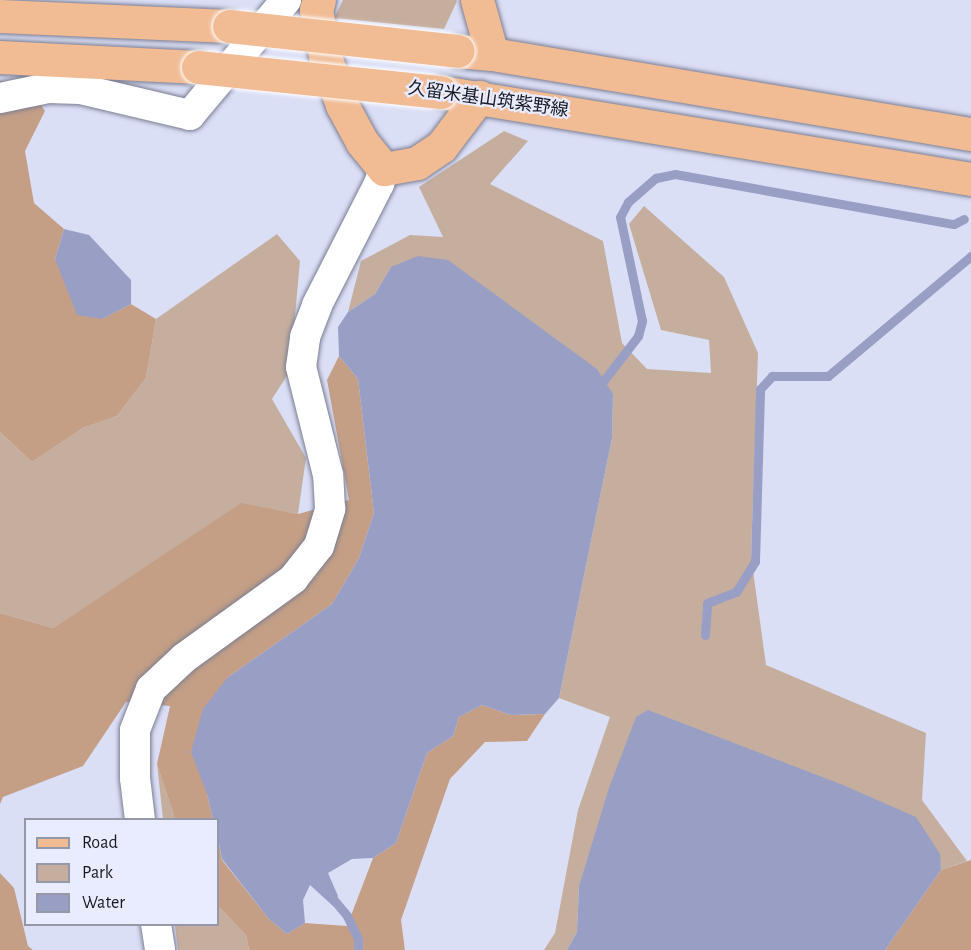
<!DOCTYPE html>
<html>
<head>
<meta charset="utf-8">
<style>
  body { margin:0 }
  #map { position:relative; width:971px; height:950px; overflow:hidden; background:#dbdff6; font-family:"Alegreya Sans","Noto Sans JP",sans-serif }
  div>[style] { position:absolute }
  .green>* { inset:0; background:#c6ae9f }
  .forest>* { inset:0; background:#c49f86 }
  .water>* { inset:0; background:#999ec5 }
  .stream>* { height:9px; margin:-4.5px; padding:0 4.5px; transform-origin:4.5px; border-radius:4.5px; background:#999ec5 }
  .roads { filter:drop-shadow(0 0 2px #7b7e92) drop-shadow(0 0 2px #7b7e92) }
  .street>* { height:30px; margin:-15px; padding:0 15px; transform-origin:15px; border-radius:15px; background:#fff }
  .primary>* { height:33px; margin:-16.5px; padding:0 16.5px; transform-origin:16.5px; border-radius:16.5px; background:#f1bb94 }
  .bridges { filter:drop-shadow(0 0 2px #fff) drop-shadow(0 0 2px #fff) }
  .primary-bridge>* { height:33px; margin:-16.5px; padding:0 16.5px; transform-origin:16.5px; border-radius:16.5px; background:#f1bb94 }
  span { translate:-50% -50%; white-space:nowrap; text-align:center; line-height:1.15; -webkit-text-stroke:4.5px #e9ecff; paint-order:stroke }
  .street-label { font-size:18px; color:#181921 }
  .legend { position:absolute; left:24px; top:818px; width:195px; height:108px; box-sizing:border-box; background:#e9ecff; border:2px solid #9598a6; margin:0; padding:8px 10px; list-style:none; font-size:18px; color:#181921 }
  .legend li { display:flex; align-items:center; gap:12px; height:30px }
  .legend b { width:30px; border:2px solid #9598a6 }
</style>
</head>
<body>
<div id="map">
  <div class="green">
    <div style="clip-path:polygon(343px 0,456px 0,457px 1px,444px 29px,334px 18px)"></div>
    <div style="clip-path:polygon(504px 131px,528px 141px,490px 184px,603px 241px,622px 343px,647px 369px,711px 373px,709px 340px,661px 330px,629px 224px,644px 206px,724px 277px,758px 353px,751px 556px,766px 665px,926px 733px,922px 800px,967px 861px,941px 870px,939px 854px,579px 886px,577px 932px,567px 950px,544px 950px,555px 933px,578px 810px,610px 717px,559px 698px,612px 438px,613px 394px,391px 267px,375px 294px,348px 312px,361px 261px,410px 235px,443px 237px,419px 187px)"></div>
    <div style="clip-path:polygon(277px 234px,300px 261px,290px 371px,272px 399px,306px 458px,298px 514px,241px 504px,53px 628px,0 613px,0 432px,32px 462px,83px 428px,117px 416px,146px 378px,156px 319px)"></div>
    <div style="clip-path:polygon(157px 764px,175px 819px,163px 819px)"></div>
    <div style="clip-path:polygon(218px 906px,246px 935px,249px 950px,178px 950px,175px 925px,218px 924px)"></div>
  </div>
  <div class="forest">
    <div style="clip-path:polygon(0 81px,25px 82px,45px 111px,25px 151px,34px 203px,64px 229px,55px 259px,102px 319px,131px 304px,156px 319px,146px 378px,117px 416px,83px 428px,32px 462px,0 432px)"></div>
    <div style="clip-path:polygon(339px 356px,358px 379px,374px 513px,359px 558px,332px 604px,227px 678px,207px 794px,213px 819px,175px 819px,157px 764px,170px 706px,126px 702px,83px 766px,3px 797px,0 804px,0 613px,53px 628px,241px 503px,298px 514px,349px 500px,327px 380px)"></div>
    <div style="clip-path:polygon(482px 705px,511px 715px,545px 714px,527px 741px,485px 742px,450px 779px,401px 920px,405px 950px,249px 950px,246px 935px,218px 906px,218px 839px,222px 860px,268px 918px,287px 934px,305px 923px,347px 926px,373px 858px,396px 843px,427px 753px,453px 736px,459px 717px)"></div>
    <div style="clip-path:polygon(971px 860px,971px 950px,885px 950px,941px 870px)"></div>
    <div style="clip-path:polygon(0 873px,14px 888px,28px 946px,33px 950px,0 950px)"></div>
  </div>
  <div class="water">
    <div style="clip-path:polygon(64px 229px,89px 235px,131px 280px,131px 304px,102px 319px,77px 315px,55px 259px)"></div>
    <div style="clip-path:polygon(418px 256px,448px 260px,597px 369px,613px 394px,612px 438px,559px 698px,545px 714px,511px 715px,482px 705px,459px 717px,453px 736px,427px 753px,396px 843px,373px 858px,352px 859px,328px 873px,338px 896px,333px 906px,310px 885px,303px 900px,305px 923px,287px 934px,268px 918px,222px 859px,218px 839px,218px 820px,213px 819px,207px 794px,191px 752px,203px 709px,227px 678px,332px 604px,359px 558px,374px 513px,358px 379px,339px 356px,338px 327px,348px 312px,375px 294px,391px 267px)"></div>
    <div style="clip-path:polygon(648px 710px,843px 785px,916px 817px,940px 854px,941px 870px,885px 950px,567px 950px,577px 932px,579px 886px,609px 788px,636px 717px)"></div>
  </div>
  <div class="stream">
    <div style="left:595px;top:387px;width:7px;rotate:-27deg"></div>
    <div style="left:601px;top:384px;width:61px;rotate:-52.4deg"></div>
    <div style="left:638px;top:336px;width:16px;rotate:-75deg"></div>
    <div style="left:642px;top:321px;width:106px;rotate:-101.9deg"></div>
    <div style="left:620px;top:217px;width:17px;rotate:-62deg"></div>
    <div style="left:628px;top:202px;width:37px;rotate:-41deg"></div>
    <div style="left:656px;top:178px;width:19px;rotate:-12deg"></div>
    <div style="left:675px;top:174px;width:283px;rotate:10.2deg"></div>
    <div style="left:954px;top:224px;width:11px;rotate:-27deg"></div>
    <div style="left:705px;top:635px;width:32px;rotate:-86deg"></div>
    <div style="left:707px;top:603px;width:31px;rotate:-21deg"></div>
    <div style="left:736px;top:592px;width:36px;rotate:-58deg"></div>
    <div style="left:755px;top:561px;width:172px;rotate:-88.3deg"></div>
    <div style="left:760px;top:389px;width:18px;rotate:-47deg"></div>
    <div style="left:772px;top:376px;width:56px"></div>
    <div style="left:828px;top:376px;width:187px;rotate:-40deg"></div>
    <div style="left:328px;top:893px;width:30px;rotate:50deg"></div>
    <div style="left:347px;top:916px;width:25px;rotate:64deg"></div>
    <div style="left:358px;top:939px;width:11px;rotate:90deg"></div>
  </div>
  <div class="roads">
    <div class="street">
      <div style="left:0;top:98px;width:49px;rotate:-11.8deg"></div>
      <div style="left:48px;top:88px;width:32px;rotate:2deg"></div>
      <div style="left:80px;top:89px;width:113px;rotate:13.3deg"></div>
      <div style="left:190px;top:115px;width:150px;rotate:-50.1deg"></div>
      <div style="left:140px;top:820px;width:42px;rotate:-96.8deg"></div>
      <div style="left:135px;top:778px;width:48px;rotate:-90deg"></div>
      <div style="left:135px;top:730px;width:44px;rotate:-68.7deg"></div>
      <div style="left:151px;top:689px;width:45px;rotate:-43.2deg"></div>
      <div style="left:184px;top:658px;width:135px;rotate:-35.9deg"></div>
      <div style="left:293px;top:579px;width:42px;rotate:-51.8deg"></div>
      <div style="left:319px;top:546px;width:39px;rotate:-73deg"></div>
      <div style="left:330px;top:509px;width:34px;rotate:-93deg"></div>
      <div style="left:328px;top:475px;width:111px;rotate:-104deg"></div>
      <div style="left:301px;top:367px;width:30px;rotate:-82deg"></div>
      <div style="left:305px;top:337px;width:34px;rotate:-69deg"></div>
      <div style="left:317px;top:305px;width:136px;rotate:-62.9deg"></div>
      <div style="left:379px;top:184px;width:16px;rotate:-72deg"></div>
      <div style="left:156px;top:924px;width:26px;rotate:81deg"></div>
    </div>
    <div class="primary">
      <div style="left:319px;top:0;width:10px;rotate:107deg"></div>
      <div style="left:316px;top:10px;width:47px;rotate:78.9deg"></div>
      <div style="left:325px;top:56px;width:52px;rotate:70.9deg"></div>
      <div style="left:342px;top:105px;width:42px;rotate:61.6deg"></div>
      <div style="left:362px;top:142px;width:35px;rotate:51deg"></div>
      <div style="left:384px;top:169px;width:34px;rotate:-10deg"></div>
      <div style="left:417px;top:163px;width:29px;rotate:-34deg"></div>
      <div style="left:441px;top:147px;width:63px;rotate:-52.8deg"></div>
      <div style="left:477px;top:0;width:56px;rotate:74.5deg"></div>
      <div style="left:0;top:16px;width:229px;rotate:2.5deg"></div>
      <div style="left:458px;top:51px;width:34px;rotate:5deg"></div>
      <div style="left:492px;top:54px;width:486px;rotate:9.5deg"></div>
      <div style="left:0;top:57px;width:198px;rotate:2.9deg"></div>
      <div style="left:441px;top:92px;width:537px;rotate:9.32deg"></div>
    </div>
  </div>
  <div class="bridges">
    <div class="primary-bridge">
      <div style="left:229px;top:26px;width:230px;rotate:6.2deg"></div>
      <div style="left:198px;top:67px;width:244px;rotate:5.9deg"></div>
    </div>
  </div>
  <div class="street-label">
    <span style="left:488px;top:100px;rotate:8deg">久留米基山筑紫野線</span>
  </div>
  <ul class="legend">
  <li><b style="height:8px;background:#f1bb94"></b>Road</li>
  <li><b style="height:16px;background:#c6ae9f"></b>Park</li>
  <li><b style="height:16px;background:#999ec5"></b>Water</li>
  </ul>
</div>
</body>
</html>
